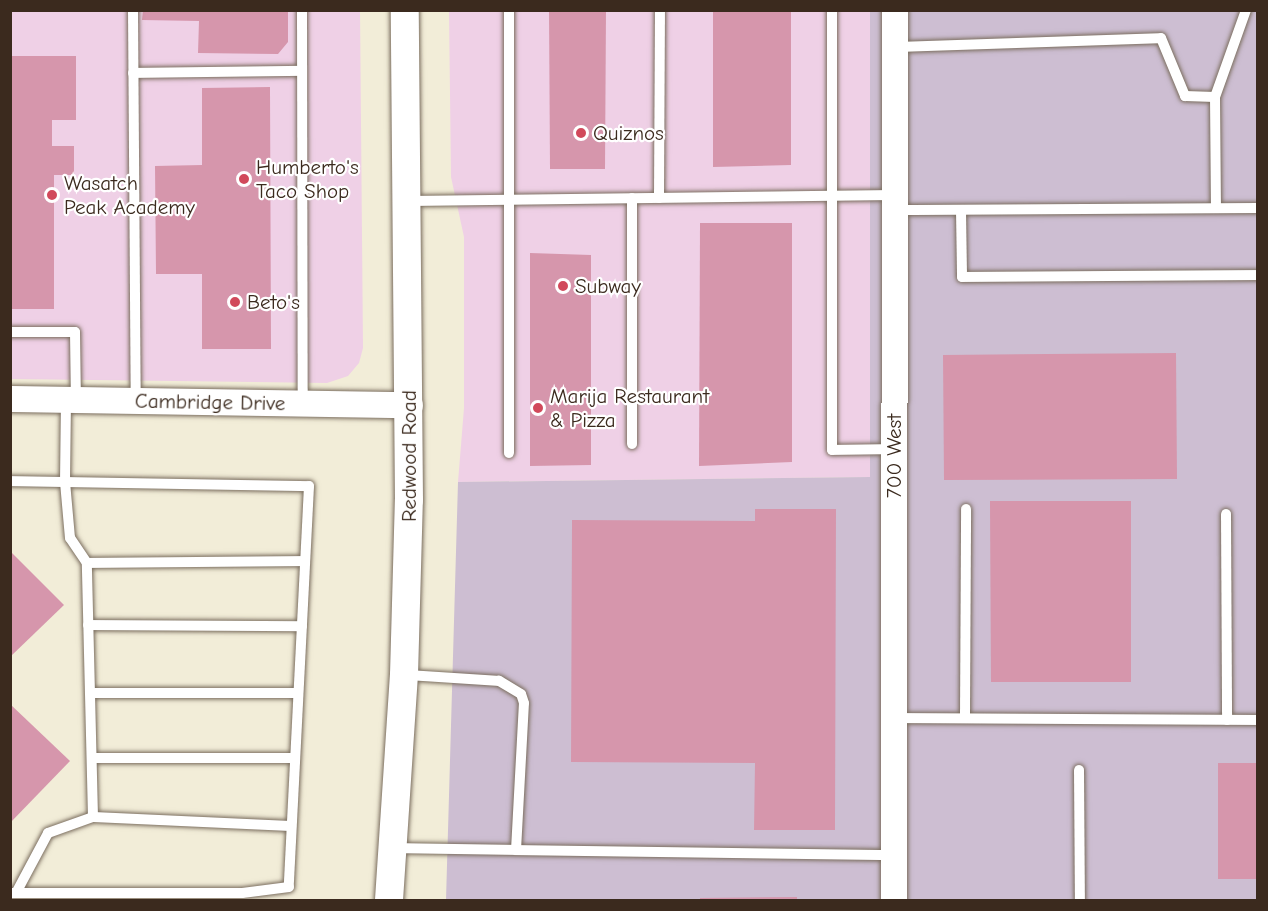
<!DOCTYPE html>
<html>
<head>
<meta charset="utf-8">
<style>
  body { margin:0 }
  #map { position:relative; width:1268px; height:911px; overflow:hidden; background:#f2edd8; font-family:"Comic Neue",sans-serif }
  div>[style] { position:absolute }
  .built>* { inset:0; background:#efd0e6 }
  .industrial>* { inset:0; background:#cdbed2 }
  .building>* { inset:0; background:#d696ac }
  .roads { filter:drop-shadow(0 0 2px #7b6e5f) drop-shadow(0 0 2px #7b6e5f) }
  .service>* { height:10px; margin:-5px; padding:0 5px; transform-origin:5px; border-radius:5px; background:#fff }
  .tertiary>* { height:26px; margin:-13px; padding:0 13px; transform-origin:13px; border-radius:13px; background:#fff }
  .secondary>* { height:28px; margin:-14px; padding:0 14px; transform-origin:14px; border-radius:14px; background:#fff }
  .dots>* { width:16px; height:16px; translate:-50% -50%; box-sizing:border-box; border:3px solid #fff; border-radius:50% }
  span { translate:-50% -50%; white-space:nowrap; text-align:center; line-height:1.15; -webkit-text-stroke:4.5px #fff; paint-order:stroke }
  .poi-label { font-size:21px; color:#3b2a1e }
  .left { translate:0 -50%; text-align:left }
  .street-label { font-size:21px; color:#3b2a1e }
  .frame { position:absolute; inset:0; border:12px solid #3b2a1e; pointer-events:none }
</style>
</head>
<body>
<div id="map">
  <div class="built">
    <div style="clip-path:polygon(11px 11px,360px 11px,363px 348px,359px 363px,348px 376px,327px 383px,11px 379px)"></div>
    <div style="clip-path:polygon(449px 11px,870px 11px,870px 477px,458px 482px,464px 408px,464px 237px,451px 177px)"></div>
  </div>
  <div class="industrial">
    <div style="clip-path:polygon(870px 11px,1257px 11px,1257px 900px,446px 900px,458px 482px,870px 477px)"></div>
  </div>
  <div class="building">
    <div style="clip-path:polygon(143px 10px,288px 10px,288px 42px,278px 54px,198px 53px,199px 21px,142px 20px)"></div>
    <div style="clip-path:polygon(549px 10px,606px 10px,605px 169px,550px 169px)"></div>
    <div style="clip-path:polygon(713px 10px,791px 10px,791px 165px,713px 167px)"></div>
    <div style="clip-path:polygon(10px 56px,76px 56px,76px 120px,52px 120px,52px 146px,74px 146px,74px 175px,54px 175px,54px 309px,10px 309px)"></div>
    <div style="clip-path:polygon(270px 87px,271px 349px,202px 349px,202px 274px,156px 274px,155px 166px,202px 165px,202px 88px)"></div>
    <div style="clip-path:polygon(700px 223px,792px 223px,792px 462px,699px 466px)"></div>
    <div style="clip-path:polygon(530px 253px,591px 255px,591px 465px,530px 466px)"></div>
    <div style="clip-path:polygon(1176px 353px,1177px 479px,944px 480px,943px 355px)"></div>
    <div style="clip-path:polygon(990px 501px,1131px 501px,1131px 682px,991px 682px)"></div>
    <div style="clip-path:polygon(755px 509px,836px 509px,835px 830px,754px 830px,755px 763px,571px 762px,572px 520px,755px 521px)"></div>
    <div style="clip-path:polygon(10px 551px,64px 605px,10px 657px)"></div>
    <div style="clip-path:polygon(10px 704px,70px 761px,10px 823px)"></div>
    <div style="clip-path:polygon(1218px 763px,1258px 763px,1258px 879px,1218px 879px)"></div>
    <div style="clip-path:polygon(797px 897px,797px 900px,700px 900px,700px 898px)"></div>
  </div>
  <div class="roads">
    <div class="service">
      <div style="left:133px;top:10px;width:391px;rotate:89.6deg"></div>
      <div style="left:302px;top:10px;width:393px;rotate:89.9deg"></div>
      <div style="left:832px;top:10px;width:440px;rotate:90deg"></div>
      <div style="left:832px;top:450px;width:62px;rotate:-0.9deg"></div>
      <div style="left:895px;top:47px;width:266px;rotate:-1.9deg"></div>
      <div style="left:1161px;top:38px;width:63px;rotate:67.5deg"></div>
      <div style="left:1185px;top:96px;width:30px;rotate:2deg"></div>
      <div style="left:1215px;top:97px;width:92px;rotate:-70.4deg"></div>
      <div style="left:133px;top:73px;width:169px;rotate:-0.7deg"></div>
      <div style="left:1215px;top:97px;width:111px;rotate:89.5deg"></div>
      <div style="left:632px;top:198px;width:246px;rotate:90deg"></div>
      <div style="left:659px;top:198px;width:188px;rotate:-89.7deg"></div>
      <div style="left:409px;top:201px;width:485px;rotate:-0.7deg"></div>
      <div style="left:895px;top:210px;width:363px;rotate:-0.3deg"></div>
      <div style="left:961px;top:211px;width:66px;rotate:89.1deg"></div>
      <div style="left:962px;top:277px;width:296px;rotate:-0.4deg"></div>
      <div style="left:10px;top:332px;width:65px"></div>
      <div style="left:75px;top:332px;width:68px;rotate:89.2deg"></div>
      <div style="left:509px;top:453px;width:443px;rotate:-90deg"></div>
      <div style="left:10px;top:481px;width:299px;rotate:1deg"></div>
      <div style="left:309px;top:486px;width:401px;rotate:92.9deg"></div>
      <div style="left:289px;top:887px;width:47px;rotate:172.7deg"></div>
      <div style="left:242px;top:893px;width:232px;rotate:180deg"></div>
      <div style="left:1226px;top:514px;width:206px;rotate:89.7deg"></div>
      <div style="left:87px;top:563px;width:218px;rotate:-0.5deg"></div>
      <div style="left:88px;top:625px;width:214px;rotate:0.3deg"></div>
      <div style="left:90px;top:693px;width:208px"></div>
      <div style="left:894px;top:718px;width:364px;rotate:0.3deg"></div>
      <div style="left:965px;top:718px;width:209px;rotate:-89.7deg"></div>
      <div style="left:92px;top:758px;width:203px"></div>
      <div style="left:1079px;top:770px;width:130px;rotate:89.6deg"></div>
      <div style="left:93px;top:817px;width:198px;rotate:2.6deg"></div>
      <div style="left:394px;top:848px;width:122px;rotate:0.9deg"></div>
      <div style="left:516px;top:850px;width:147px;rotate:-86.9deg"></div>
      <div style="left:524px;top:703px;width:9px;rotate:-108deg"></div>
      <div style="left:521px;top:694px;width:26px;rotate:-149deg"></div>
      <div style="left:499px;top:681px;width:94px;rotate:-176.3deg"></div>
      <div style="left:516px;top:850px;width:377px;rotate:0.8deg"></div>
      <div style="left:16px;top:893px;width:68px;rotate:-61.9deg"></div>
      <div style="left:48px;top:833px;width:48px;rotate:-19.6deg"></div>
      <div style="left:93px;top:817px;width:254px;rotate:-91.4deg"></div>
      <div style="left:87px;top:563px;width:30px;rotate:-124deg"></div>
      <div style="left:70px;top:538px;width:56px;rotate:-95.1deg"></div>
      <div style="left:65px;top:482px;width:82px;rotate:-89.3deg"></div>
    </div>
    <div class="tertiary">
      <div style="left:10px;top:399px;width:400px;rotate:0.9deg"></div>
      <div style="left:894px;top:900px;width:890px;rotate:-89.94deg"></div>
    </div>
    <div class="secondary">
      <div style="left:389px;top:900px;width:225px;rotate:-86.2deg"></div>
      <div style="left:404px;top:675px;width:175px;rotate:-88.4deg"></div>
      <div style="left:409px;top:500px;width:490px;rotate:-90.5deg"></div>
    </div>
  </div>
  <div class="dots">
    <div style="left:581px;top:133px;background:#d1495b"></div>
    <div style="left:244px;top:179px;background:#d1495b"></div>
    <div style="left:52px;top:195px;background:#d1495b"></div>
    <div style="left:563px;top:286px;background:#d1495b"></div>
    <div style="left:235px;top:302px;background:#d1495b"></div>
    <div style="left:538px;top:408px;background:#d1495b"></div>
  </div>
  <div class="poi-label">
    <span class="left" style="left:593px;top:133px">Quiznos</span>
    <span class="left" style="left:256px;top:179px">Humberto's<br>Taco Shop</span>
    <span class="left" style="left:64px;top:195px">Wasatch<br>Peak Academy</span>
    <span class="left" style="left:575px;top:286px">Subway</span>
    <span class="left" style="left:247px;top:302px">Beto's</span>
    <span class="left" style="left:550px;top:408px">Marija Restaurant<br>&amp; Pizza</span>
  </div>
  <div class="street-label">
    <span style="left:210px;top:402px;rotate:1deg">Cambridge Drive</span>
    <span style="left:409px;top:456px;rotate:-90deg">Redwood Road</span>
    <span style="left:894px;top:456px;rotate:-90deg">700 West</span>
  </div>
  <div class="frame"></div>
</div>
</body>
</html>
